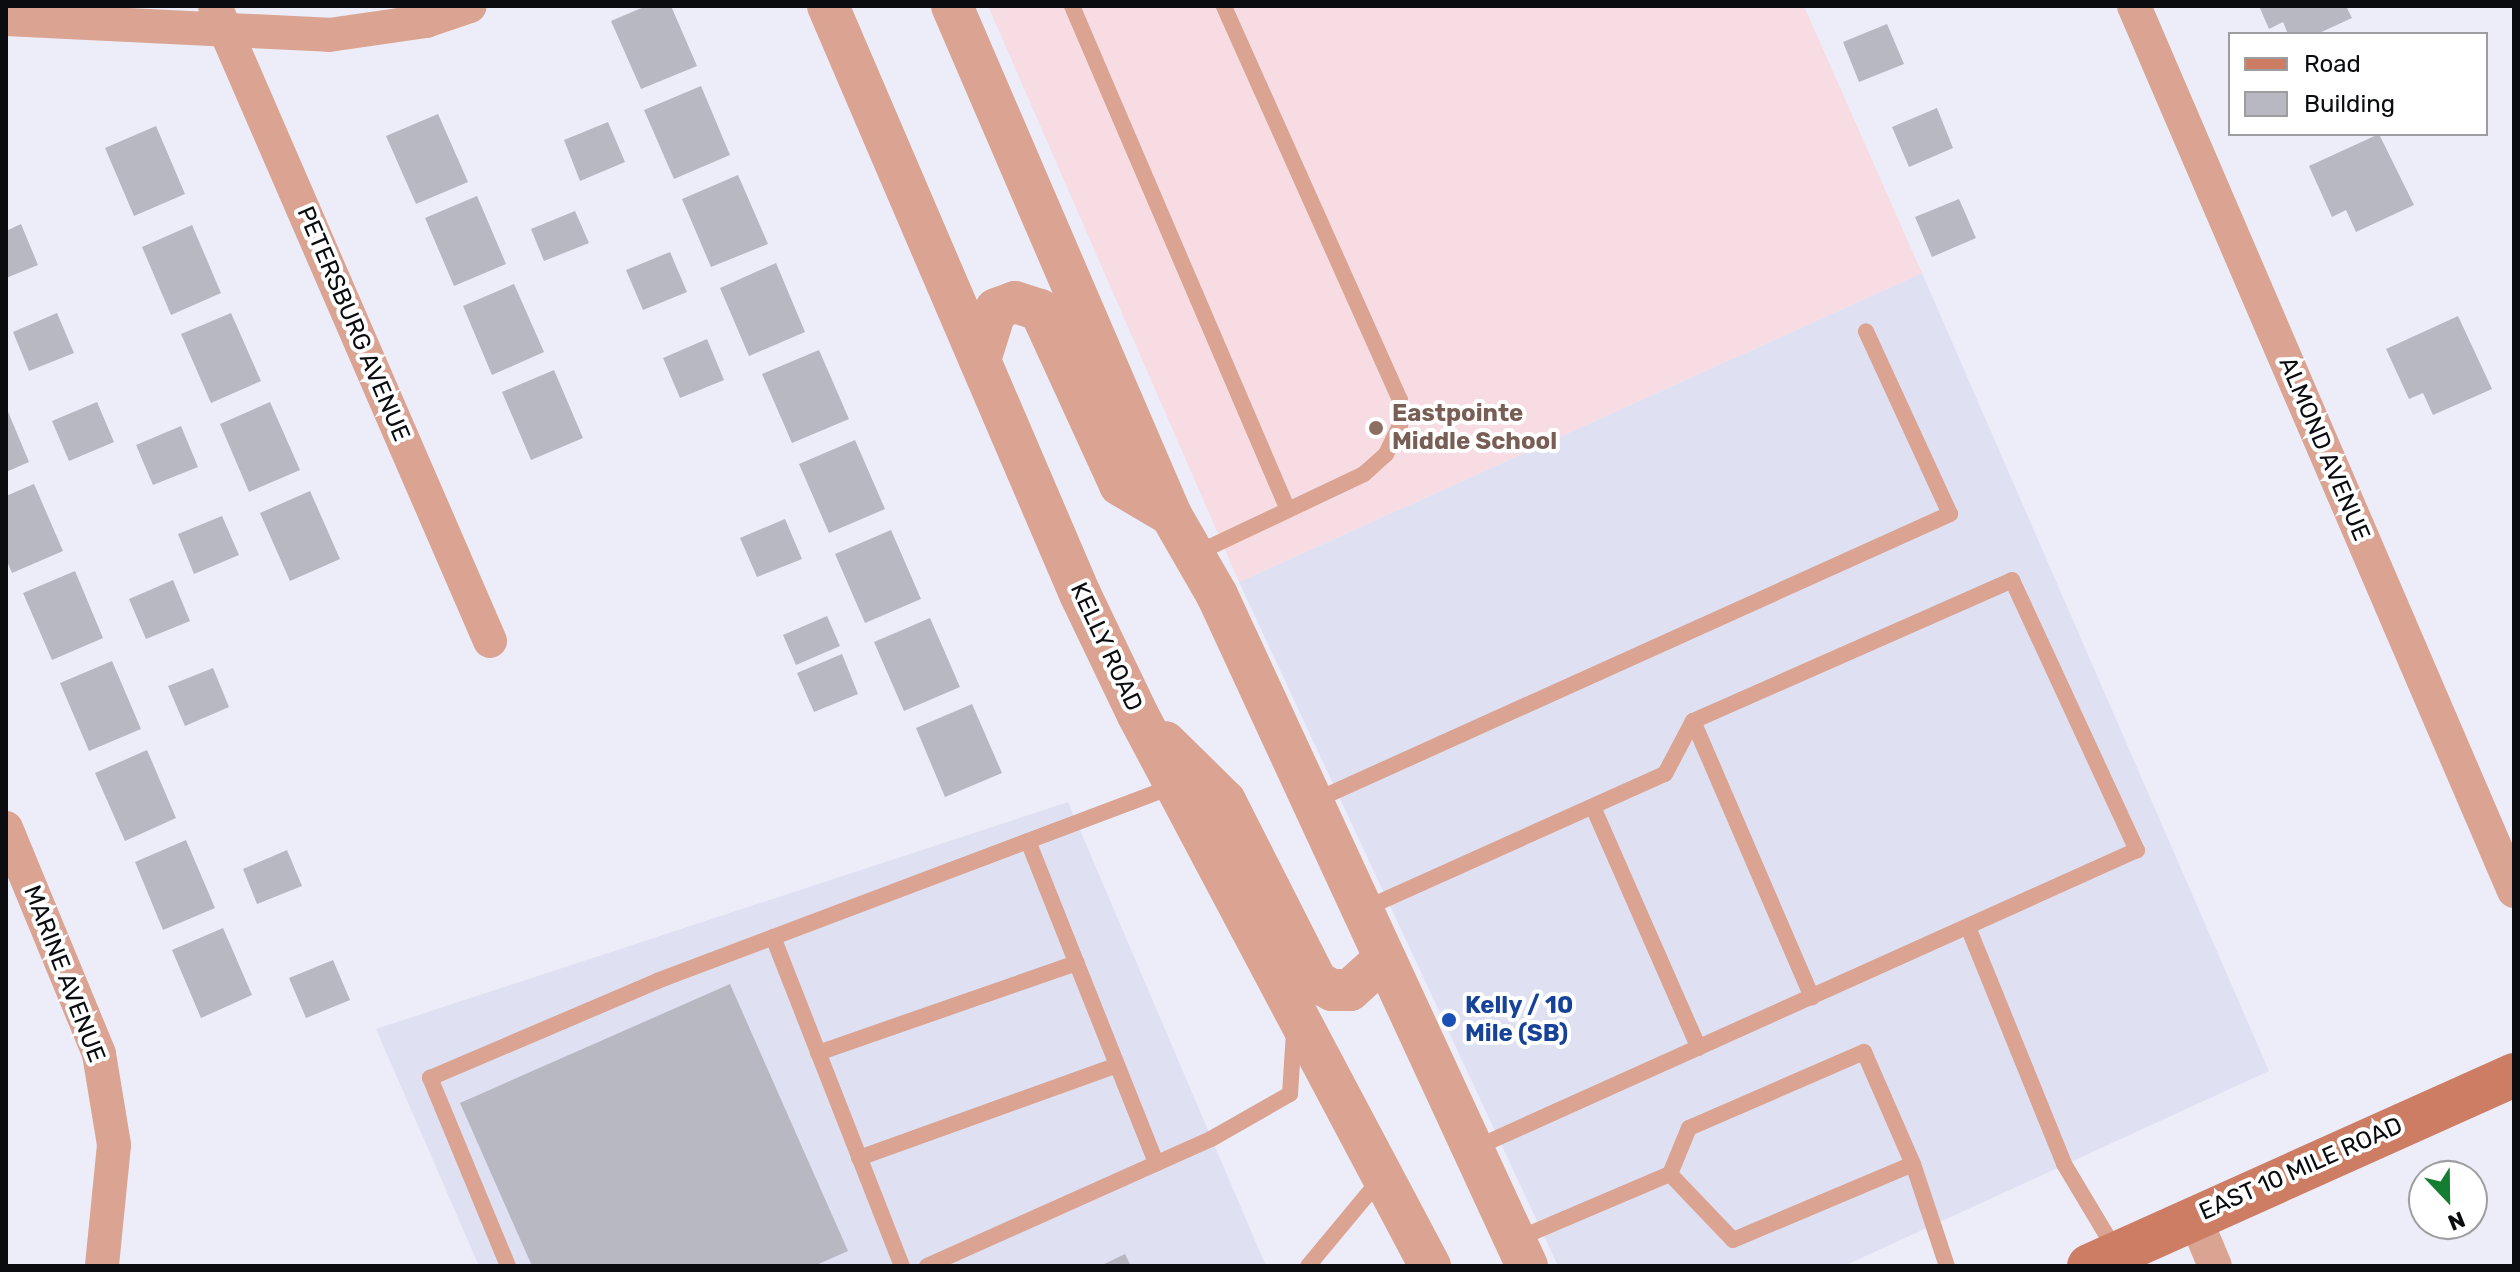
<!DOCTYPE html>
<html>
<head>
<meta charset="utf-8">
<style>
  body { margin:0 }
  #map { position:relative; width:2520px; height:1272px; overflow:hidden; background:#ededf9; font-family:Rubik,sans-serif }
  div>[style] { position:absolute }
  .built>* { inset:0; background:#dfe0f2 }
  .education>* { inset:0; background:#f7dde3 }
  .building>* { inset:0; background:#b8b8c3 }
  .service>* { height:16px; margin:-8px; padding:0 8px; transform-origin:8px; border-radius:8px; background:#daa392 }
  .minor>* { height:34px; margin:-17px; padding:0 17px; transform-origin:17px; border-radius:17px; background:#daa392 }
  .tertiary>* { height:42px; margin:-21px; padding:0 21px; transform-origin:21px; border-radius:21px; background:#daa392 }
  .secondary>* { height:44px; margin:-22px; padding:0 22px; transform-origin:22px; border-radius:22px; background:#cc7d63 }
  .dots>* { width:22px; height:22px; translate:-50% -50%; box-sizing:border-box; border:4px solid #fff; border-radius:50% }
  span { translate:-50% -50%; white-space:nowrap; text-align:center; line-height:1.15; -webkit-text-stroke:8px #fff; paint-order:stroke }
  .street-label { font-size:24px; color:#0b0c0f }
  .education-label { font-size:24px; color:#785e54; font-weight:700 }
  .left { translate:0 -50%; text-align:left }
  .transit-label { font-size:24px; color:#164399; font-weight:700 }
  .frame { position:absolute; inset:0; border:8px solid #0b0c0f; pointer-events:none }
  .legend { position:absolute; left:2228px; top:32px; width:260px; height:104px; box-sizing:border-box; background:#fff; border:2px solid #9d9e9f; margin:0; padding:10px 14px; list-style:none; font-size:24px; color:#0b0c0f }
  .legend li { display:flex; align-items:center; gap:16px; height:40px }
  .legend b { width:40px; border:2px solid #9d9e9f }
  .north { position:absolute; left:2408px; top:1160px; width:80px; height:80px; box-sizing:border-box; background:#fff; border:2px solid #9d9e9f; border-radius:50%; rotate:158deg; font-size:22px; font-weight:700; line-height:32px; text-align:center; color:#0b0c0f }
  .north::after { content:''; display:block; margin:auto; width:28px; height:36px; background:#157d31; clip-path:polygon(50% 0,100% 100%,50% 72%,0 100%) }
</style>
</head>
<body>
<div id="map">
  <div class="built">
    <div style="clip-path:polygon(1922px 273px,2269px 1071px,1844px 1266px,1558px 1266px,1239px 582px)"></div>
    <div style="clip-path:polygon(1068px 802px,1266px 1266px,479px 1266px,376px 1029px)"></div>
  </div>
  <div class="education">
    <div style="clip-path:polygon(988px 6px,1804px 6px,1922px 273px,1239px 582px)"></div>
  </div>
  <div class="building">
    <div style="clip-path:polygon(646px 6px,671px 6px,697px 66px,641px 89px,611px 21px)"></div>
    <div style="clip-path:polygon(2259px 6px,2346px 6px,2352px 18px,2317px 34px,2288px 34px,2283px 22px,2269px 29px)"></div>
    <div style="clip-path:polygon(1887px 24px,1904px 64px,1859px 82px,1843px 42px)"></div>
    <div style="clip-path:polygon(701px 86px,730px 155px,674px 179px,644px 110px)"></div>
    <div style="clip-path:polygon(1937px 108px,1953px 148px,1909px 167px,1892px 127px)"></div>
    <div style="clip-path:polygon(438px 114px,468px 182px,416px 204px,386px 136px)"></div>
    <div style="clip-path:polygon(608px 122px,625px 162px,580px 181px,564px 140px)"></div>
    <div style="clip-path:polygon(156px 126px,185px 194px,134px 216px,105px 148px)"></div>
    <div style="clip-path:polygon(2379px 134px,2414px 205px,2356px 232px,2346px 210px,2332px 217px,2309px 166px)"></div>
    <div style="clip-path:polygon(738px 175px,768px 244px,711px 267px,682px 199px)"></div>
    <div style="clip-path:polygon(477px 196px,506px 264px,454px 286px,425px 218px)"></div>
    <div style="clip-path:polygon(1959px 199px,1976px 238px,1932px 257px,1915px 217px)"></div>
    <div style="clip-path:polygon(575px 211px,589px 243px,544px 261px,531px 229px)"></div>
    <div style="clip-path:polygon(21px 224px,38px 265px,6px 278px,6px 231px)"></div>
    <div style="clip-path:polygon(192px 225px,221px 293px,171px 315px,142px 247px)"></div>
    <div style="clip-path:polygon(670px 252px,687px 292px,643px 310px,626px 270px)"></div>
    <div style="clip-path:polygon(776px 263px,805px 332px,749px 356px,720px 288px)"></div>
    <div style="clip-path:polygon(514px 284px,544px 352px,492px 375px,463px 306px)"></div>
    <div style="clip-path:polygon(57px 313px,74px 353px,29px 371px,13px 332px)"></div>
    <div style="clip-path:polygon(231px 313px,261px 381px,211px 403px,181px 334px)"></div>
    <div style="clip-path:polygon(2458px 316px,2492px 389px,2433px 415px,2423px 393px,2409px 399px,2386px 349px)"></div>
    <div style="clip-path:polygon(707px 339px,724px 380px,680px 398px,663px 358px)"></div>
    <div style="clip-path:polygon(819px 350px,849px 419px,792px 443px,762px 374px)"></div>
    <div style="clip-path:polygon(554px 370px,583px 438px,531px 460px,502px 392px)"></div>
    <div style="clip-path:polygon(97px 402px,114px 442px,69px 461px,52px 421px)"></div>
    <div style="clip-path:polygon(270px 402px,300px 470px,249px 492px,220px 424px)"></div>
    <div style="clip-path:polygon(6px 407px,29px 462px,6px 472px)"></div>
    <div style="clip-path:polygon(181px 426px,198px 467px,153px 485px,136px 445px)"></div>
    <div style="clip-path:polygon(855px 440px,885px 509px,829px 533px,799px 464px)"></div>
    <div style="clip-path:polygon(34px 484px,63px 551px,12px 573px,6px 559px,6px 496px)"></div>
    <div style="clip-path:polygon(310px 491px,340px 559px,290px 581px,260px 513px)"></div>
    <div style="clip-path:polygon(222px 516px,239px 555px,194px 574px,178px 534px)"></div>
    <div style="clip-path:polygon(785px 519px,802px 559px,757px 577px,740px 538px)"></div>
    <div style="clip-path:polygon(891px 530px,921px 599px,865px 623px,835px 554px)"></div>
    <div style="clip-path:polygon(75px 571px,103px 638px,52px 660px,23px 593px)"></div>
    <div style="clip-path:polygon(173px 580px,190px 621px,146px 639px,129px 599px)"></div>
    <div style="clip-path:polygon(827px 616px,840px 646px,796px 665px,783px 635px)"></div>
    <div style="clip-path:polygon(930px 618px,960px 687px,904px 711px,874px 642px)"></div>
    <div style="clip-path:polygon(842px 654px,858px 694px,814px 712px,797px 673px)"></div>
    <div style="clip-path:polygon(112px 661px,141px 729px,89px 751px,60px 683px)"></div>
    <div style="clip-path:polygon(213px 668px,229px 707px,185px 726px,168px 686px)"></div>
    <div style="clip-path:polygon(972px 704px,1002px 773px,945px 797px,916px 728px)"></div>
    <div style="clip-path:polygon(147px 750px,176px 818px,125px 841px,95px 773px)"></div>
    <div style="clip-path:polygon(186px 840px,215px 908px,163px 930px,135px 862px)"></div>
    <div style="clip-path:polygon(287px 850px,302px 886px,257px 904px,243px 869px)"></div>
    <div style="clip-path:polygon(223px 928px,252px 995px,201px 1018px,172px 950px)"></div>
    <div style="clip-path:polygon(333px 960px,350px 1000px,306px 1018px,289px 978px)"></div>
    <div style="clip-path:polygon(730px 984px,848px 1251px,814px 1266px,532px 1266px,460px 1103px)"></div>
    <div style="clip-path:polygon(1125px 1254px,1131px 1266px,1100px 1266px)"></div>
  </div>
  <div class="service">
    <div style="left:1072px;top:6px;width:548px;rotate:66.8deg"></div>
    <div style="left:1195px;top:554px;width:187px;rotate:-25.3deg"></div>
    <div style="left:1364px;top:474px;width:30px;rotate:-42deg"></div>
    <div style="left:1386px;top:454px;width:32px;rotate:-64deg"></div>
    <div style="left:1400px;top:425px;width:25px;rotate:-90deg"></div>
    <div style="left:1400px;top:400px;width:432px;rotate:-114.1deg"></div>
    <div style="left:1693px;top:721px;width:301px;rotate:66.7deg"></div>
    <div style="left:1314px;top:801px;width:698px;rotate:-24.29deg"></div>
    <div style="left:1950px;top:514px;width:201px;rotate:-114.7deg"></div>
    <div style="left:1593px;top:807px;width:263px;rotate:66.3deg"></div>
    <div style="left:1028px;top:841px;width:347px;rotate:68.3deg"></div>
    <div style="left:1364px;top:909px;width:330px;rotate:-24.2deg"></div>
    <div style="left:1665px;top:774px;width:60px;rotate:-62.2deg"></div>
    <div style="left:1693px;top:721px;width:349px;rotate:-23.8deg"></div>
    <div style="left:2012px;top:580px;width:298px;rotate:65.2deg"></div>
    <div style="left:2137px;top:850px;width:726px;rotate:155.77deg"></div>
    <div style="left:1968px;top:927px;width:256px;rotate:67.9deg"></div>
    <div style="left:2064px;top:1164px;width:101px;rotate:59.1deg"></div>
    <div style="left:773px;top:937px;width:353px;rotate:68.6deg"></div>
    <div style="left:818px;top:1053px;width:274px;rotate:-19.2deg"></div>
    <div style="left:859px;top:1158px;width:274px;rotate:-19.8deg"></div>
    <div style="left:1670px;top:1174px;width:91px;rotate:46.3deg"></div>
    <div style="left:1733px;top:1240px;width:195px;rotate:-22.9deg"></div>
    <div style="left:1515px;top:1240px;width:168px;rotate:-23.1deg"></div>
    <div style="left:1670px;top:1174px;width:50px;rotate:-67.6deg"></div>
    <div style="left:1689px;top:1128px;width:191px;rotate:-23.5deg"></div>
    <div style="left:1864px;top:1052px;width:122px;rotate:66.4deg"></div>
    <div style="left:1913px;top:1164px;width:108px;rotate:71.6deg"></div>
    <div style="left:508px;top:1266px;width:204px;rotate:-112.5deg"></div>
    <div style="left:430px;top:1078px;width:247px;rotate:-23.1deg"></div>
    <div style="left:657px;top:981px;width:553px;rotate:-20.67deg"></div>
    <div style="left:927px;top:1266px;width:311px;rotate:-24.1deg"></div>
    <div style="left:1211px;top:1139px;width:91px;rotate:-29.7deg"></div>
    <div style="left:1290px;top:1094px;width:62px;rotate:-86.3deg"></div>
    <div style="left:1308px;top:1266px;width:114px;rotate:-50.3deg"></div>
  </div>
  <div class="minor">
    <div style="left:215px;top:6px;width:692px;rotate:66.58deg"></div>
    <div style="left:2134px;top:6px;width:963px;rotate:66.76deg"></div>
    <div style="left:6px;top:19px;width:323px;rotate:2.8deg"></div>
    <div style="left:329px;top:35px;width:98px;rotate:-8.2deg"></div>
    <div style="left:426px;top:21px;width:46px;rotate:-18.8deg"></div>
    <div style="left:6px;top:828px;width:244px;rotate:67.6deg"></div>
    <div style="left:99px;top:1054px;width:92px;rotate:80.6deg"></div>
    <div style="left:114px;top:1145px;width:122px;rotate:95.7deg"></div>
    <div style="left:2194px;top:1216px;width:54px;rotate:67.2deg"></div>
  </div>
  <div class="tertiary">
    <div style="left:828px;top:6px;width:640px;rotate:66.8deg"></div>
    <div style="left:1080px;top:594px;width:134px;rotate:64.4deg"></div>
    <div style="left:1138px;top:715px;width:624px;rotate:62.08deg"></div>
    <div style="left:952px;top:6px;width:554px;rotate:66.72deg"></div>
    <div style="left:1171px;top:515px;width:92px;rotate:60.1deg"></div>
    <div style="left:1217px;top:595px;width:739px;rotate:65.2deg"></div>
    <div style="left:980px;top:360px;width:53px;rotate:-72.6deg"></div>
    <div style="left:996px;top:309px;width:20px;rotate:-20deg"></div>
    <div style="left:1015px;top:302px;width:26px;rotate:18deg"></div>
    <div style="left:1040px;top:310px;width:192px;rotate:65.4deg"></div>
    <div style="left:1120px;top:485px;width:59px;rotate:30.5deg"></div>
    <div style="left:1165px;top:742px;width:84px;rotate:44.5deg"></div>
    <div style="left:1225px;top:801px;width:203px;rotate:63.1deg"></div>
    <div style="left:1317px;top:982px;width:17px;rotate:28deg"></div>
    <div style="left:1332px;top:990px;width:18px"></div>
    <div style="left:1350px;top:990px;width:45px;rotate:-42.3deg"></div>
  </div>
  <div class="secondary">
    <div style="left:2089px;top:1266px;width:466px;rotate:-24.2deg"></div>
  </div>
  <div class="dots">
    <div style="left:1376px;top:428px;background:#8d6e63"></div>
    <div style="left:1449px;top:1020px;background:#1a4fb4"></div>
  </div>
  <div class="street-label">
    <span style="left:353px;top:324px;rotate:67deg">PETERSBURG AVENUE</span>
    <span style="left:2324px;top:449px;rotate:67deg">ALMOND AVENUE</span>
    <span style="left:1106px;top:647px;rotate:65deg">KELLY ROAD</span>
    <span style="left:64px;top:974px;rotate:69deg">MARINE AVENUE</span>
    <span style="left:2301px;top:1169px;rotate:-24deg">EAST 10 MILE ROAD</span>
  </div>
  <div class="education-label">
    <span class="left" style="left:1392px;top:428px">Eastpointe<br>Middle School</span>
  </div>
  <div class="transit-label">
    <span class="left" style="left:1465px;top:1020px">Kelly / 10<br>Mile (SB)</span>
  </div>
  <div class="frame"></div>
  <ul class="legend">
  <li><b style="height:10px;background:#cc7d63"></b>Road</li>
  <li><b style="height:22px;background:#b8b8c3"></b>Building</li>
  </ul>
  <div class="north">N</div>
</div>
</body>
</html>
